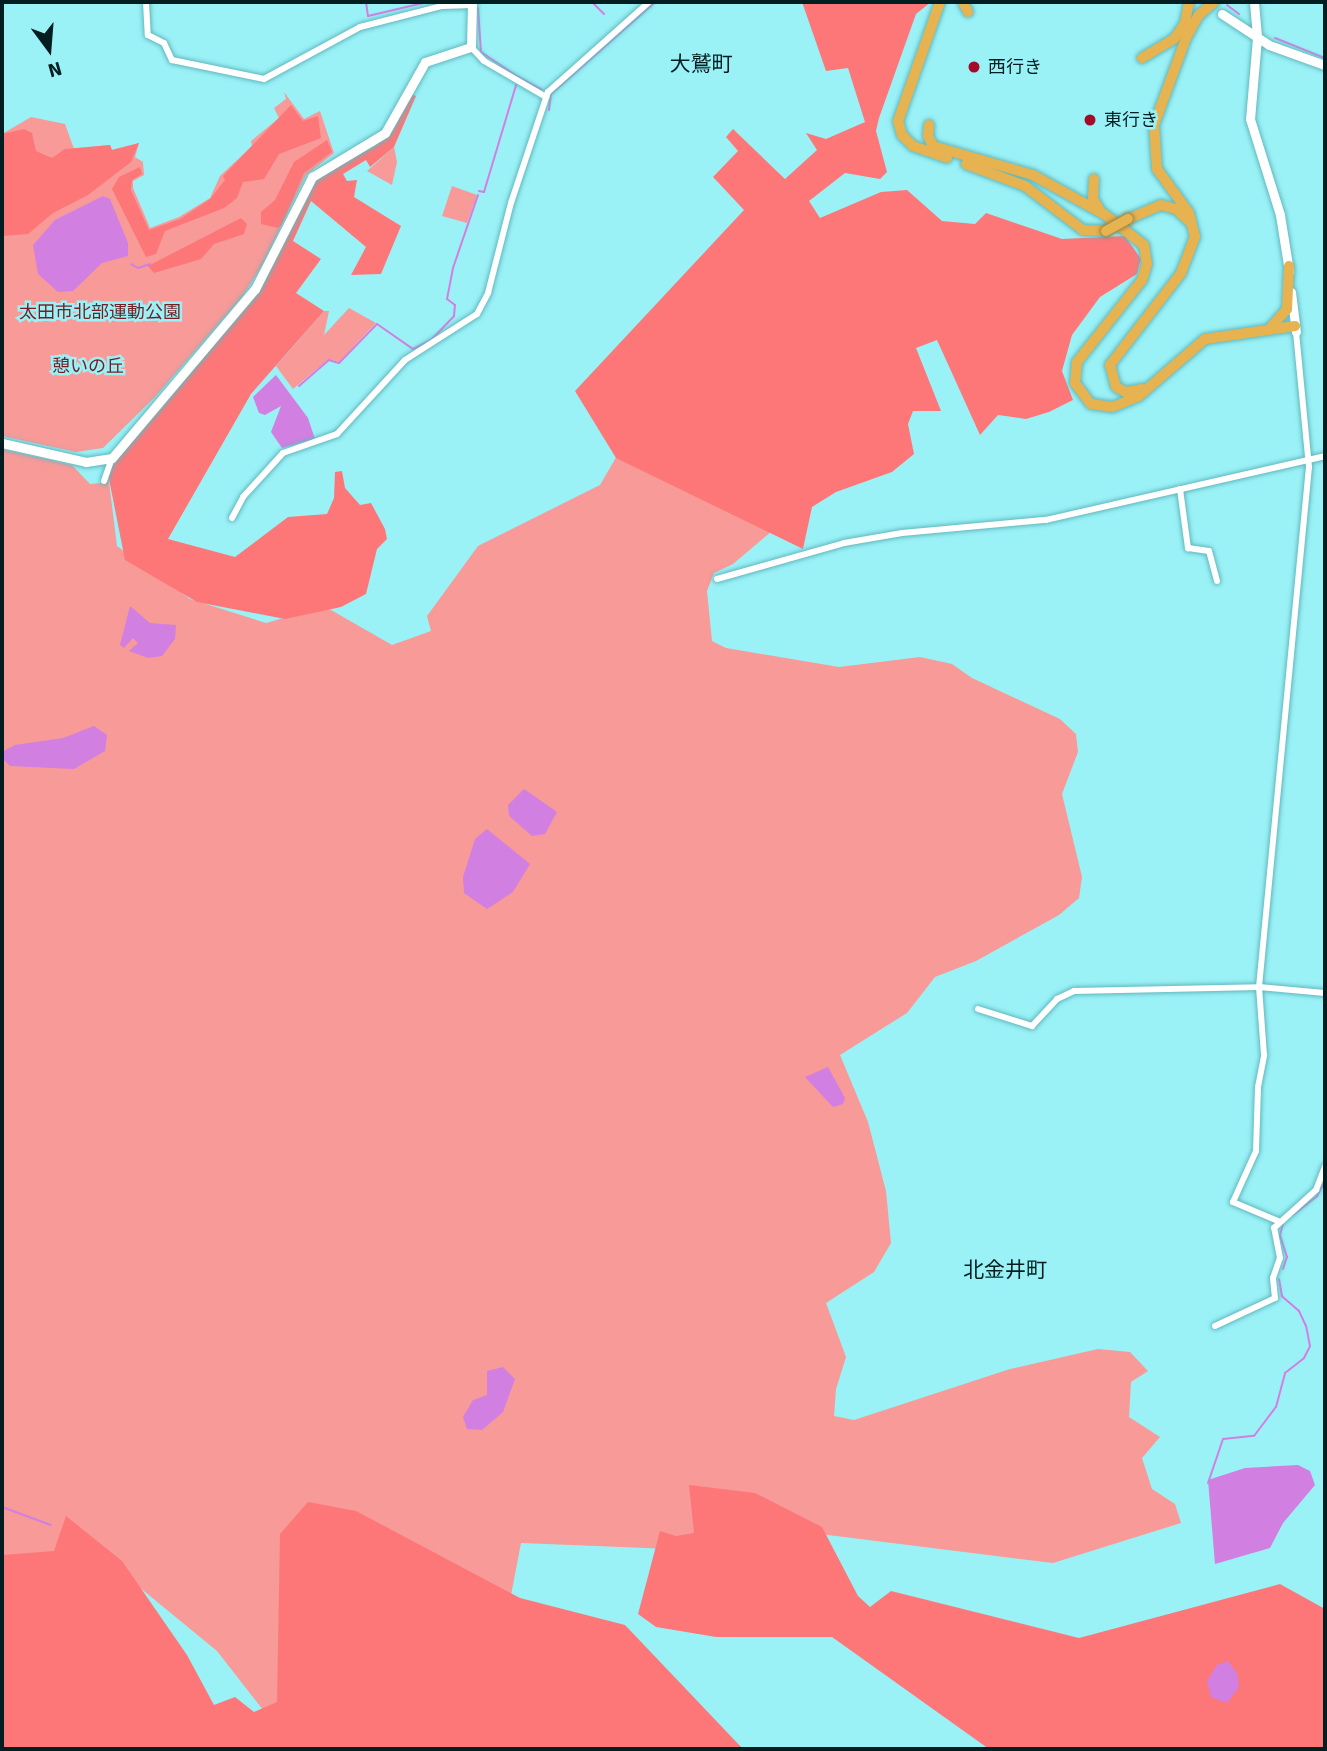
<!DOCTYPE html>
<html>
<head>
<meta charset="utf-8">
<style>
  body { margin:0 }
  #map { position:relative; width:1327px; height:1751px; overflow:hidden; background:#9af2f7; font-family:Signika,"Noto Sans JP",sans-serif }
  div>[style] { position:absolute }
  .green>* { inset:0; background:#f79a98 }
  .forest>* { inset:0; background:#fd7779 }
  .water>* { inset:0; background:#d27fe2 }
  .stream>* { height:2px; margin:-1px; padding:0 1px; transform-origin:1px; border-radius:1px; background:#d27fe2 }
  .roads { filter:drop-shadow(0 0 2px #61b8be) drop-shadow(0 0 2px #61b8be) }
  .street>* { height:6px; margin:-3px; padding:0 3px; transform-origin:3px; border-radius:3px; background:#fff }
  .secondary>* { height:9px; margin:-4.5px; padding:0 4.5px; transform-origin:4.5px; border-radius:4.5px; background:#fff }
  .highway>* { height:10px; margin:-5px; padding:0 5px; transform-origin:5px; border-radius:5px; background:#e7b350 }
  .bridges { filter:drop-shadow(0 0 2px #977f3f) drop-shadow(0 0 2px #977f3f) }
  .highway-bridge>* { height:10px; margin:-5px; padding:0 5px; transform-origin:5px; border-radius:5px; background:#e7b350 }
  .dots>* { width:19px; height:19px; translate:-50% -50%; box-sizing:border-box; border:4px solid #9af2f7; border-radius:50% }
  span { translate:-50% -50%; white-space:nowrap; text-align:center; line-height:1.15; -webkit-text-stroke:5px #9af2f7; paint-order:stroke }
  .poi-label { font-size:18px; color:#021e20 }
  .left { translate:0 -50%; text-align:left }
  .park-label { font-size:18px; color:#721e24 }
  .quarter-label { font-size:21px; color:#021e20 }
  .frame { position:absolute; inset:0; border:4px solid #021e20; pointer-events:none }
  .north { position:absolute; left:14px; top:14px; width:70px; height:70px; -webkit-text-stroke:5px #9af2f7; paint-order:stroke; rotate:164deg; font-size:19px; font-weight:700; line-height:28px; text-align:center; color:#021e20 }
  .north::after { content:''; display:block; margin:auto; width:24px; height:32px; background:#021e20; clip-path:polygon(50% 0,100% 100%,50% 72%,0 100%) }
</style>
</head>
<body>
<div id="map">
  <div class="green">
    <div style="clip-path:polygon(284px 92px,304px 119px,320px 111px,334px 153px,306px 175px,262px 266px,242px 297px,155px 397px,103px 448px,76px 452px,2px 436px,2px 134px,31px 117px,65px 124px,74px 149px,110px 145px,112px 150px,139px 143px,135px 157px,143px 162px,144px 175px,133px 181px,133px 188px,150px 228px,179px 217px,210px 198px,220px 176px,252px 146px,251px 141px,279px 118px,274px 108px,286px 99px)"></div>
    <div style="clip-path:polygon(394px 147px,397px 162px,392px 185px,367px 171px)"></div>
    <div style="clip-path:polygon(452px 186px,477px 195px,467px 223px,442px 216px)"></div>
    <div style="clip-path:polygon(349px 308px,376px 323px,339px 362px,329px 359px,293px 389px,276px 366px,324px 311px,329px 311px,324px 335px)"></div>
    <div style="clip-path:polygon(636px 423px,803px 505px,733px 564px,714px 573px,707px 591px,712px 641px,726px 648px,839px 667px,920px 657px,952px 664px,972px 678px,1060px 719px,1076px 734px,1078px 752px,1062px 794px,1082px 877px,1079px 898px,1059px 915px,976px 961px,935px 977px,907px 1013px,840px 1055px,868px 1122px,886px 1191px,891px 1243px,874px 1272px,826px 1303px,846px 1357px,836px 1389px,834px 1416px,854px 1420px,1010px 1369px,1098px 1349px,1130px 1352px,1148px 1371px,1131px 1382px,1129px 1417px,1160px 1437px,1142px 1458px,1152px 1489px,1175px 1504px,1181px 1523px,1053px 1563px,715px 1521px,671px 1549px,521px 1543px,498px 1663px,475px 1749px,285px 1738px,217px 1651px,133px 1582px,2px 1574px,2px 449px,72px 465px,90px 484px,101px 483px,108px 474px,117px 546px,190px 599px,266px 623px,319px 608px,331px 610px,392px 645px,431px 631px,427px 616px,478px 546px,600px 485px)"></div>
  </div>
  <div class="forest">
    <div style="clip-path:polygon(802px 2px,931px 2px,916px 14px,879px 118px,876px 131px,887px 172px,880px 179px,845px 173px,809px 201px,820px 218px,881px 192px,907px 190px,942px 221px,975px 224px,986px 213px,1062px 239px,1125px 236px,1141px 259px,1137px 274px,1100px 297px,1072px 335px,1062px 371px,1073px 400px,1049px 412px,1026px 419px,998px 415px,980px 435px,937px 340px,916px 348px,941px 411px,913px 411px,908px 424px,914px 454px,892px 472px,836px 492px,812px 507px,803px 549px,616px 458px,575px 391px,744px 210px,713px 177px,738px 151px,726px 137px,733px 129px,785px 179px,817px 150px,806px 133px,826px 139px,865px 122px,848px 68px,826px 71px)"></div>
    <div style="clip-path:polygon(408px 93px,416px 96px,394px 147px,370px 167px,366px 160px,343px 174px,347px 181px,357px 180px,354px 197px,401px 226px,381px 274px,351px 275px,366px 247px,311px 201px,293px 241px,321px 259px,296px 293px,324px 311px,251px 394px,168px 539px,235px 557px,288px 517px,327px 514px,334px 498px,335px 472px,342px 471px,345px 488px,360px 505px,371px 503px,385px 529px,387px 539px,377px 549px,366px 594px,341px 607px,285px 619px,197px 602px,125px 560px,108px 474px,119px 452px,256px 295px,310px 181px,375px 146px,391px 130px)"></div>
    <div style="clip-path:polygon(291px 105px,303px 121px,318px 116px,321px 138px,279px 154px,264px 179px,243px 182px,237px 198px,224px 208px,165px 231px,156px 254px,146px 257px,112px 189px,119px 177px,140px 167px,142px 174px,132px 180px,131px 190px,149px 230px,180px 219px,210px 199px,225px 180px,223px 176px)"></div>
    <div style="clip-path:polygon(24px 129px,32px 133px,36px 151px,52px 158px,65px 149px,110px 145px,112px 150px,139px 143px,131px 162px,88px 195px,53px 213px,28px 234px,2px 236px,2px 134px)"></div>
    <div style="clip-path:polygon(327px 140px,332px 152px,304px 173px,282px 224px,278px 228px,261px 224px,261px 212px,275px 200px,294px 162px)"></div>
    <div style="clip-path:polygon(241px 218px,247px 224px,244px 234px,214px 244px,201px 259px,154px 273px,148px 266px)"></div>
    <div style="clip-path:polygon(689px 1485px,755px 1493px,822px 1527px,858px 1596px,870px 1607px,891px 1591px,1079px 1638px,1280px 1584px,1325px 1609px,1325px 1749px,989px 1749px,832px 1637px,716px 1637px,656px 1627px,638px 1614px,660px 1531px,676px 1536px,694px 1533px)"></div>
    <div style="clip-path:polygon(308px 1502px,356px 1511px,520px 1598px,625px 1625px,743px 1749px,2px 1749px,2px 1555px,54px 1551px,66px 1516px,122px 1561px,187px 1655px,214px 1705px,235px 1697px,254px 1712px,277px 1702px,280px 1534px)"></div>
  </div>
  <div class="water">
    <div style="clip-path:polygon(103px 196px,110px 199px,128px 243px,128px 256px,102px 263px,73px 291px,58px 292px,38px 274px,33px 245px,55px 220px)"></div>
    <div style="clip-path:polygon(276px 375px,308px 418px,315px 439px,282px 448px,271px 432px,281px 406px,265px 415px,259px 413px,253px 397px)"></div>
    <div style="clip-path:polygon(130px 606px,150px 623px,176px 625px,175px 639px,162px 656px,148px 658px,129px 651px,138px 643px,133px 638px,124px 648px,120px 645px)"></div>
    <div style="clip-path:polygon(94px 726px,107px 735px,105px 751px,74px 769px,10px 766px,2px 758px,2px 752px,15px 745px,63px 738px)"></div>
    <div style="clip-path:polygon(524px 789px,557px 812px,545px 834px,532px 836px,509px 816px,508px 805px)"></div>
    <div style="clip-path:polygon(487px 829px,530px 864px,513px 892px,487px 909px,464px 893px,463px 877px,475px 839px)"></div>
    <div style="clip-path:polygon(828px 1067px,845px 1098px,843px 1104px,833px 1107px,805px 1077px)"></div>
    <div style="clip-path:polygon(503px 1367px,515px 1379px,503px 1412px,482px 1430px,467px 1429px,463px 1417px,473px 1400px,487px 1395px,487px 1371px)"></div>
    <div style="clip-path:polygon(1298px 1465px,1310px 1471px,1315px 1485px,1283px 1523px,1270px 1548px,1215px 1564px,1208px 1480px,1245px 1468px)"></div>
    <div style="clip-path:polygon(1228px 1661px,1237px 1673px,1239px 1687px,1227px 1703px,1211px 1697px,1207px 1681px,1217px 1665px)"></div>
  </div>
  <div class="stream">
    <div style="left:366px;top:2px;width:14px;rotate:82deg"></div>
    <div style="left:368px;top:16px;width:61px;rotate:-13.3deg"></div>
    <div style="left:478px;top:2px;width:3px"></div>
    <div style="left:592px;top:2px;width:17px;rotate:45deg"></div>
    <div style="left:1227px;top:5px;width:15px;rotate:37deg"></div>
    <div style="left:478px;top:8px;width:44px;rotate:86.1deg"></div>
    <div style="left:481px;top:52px;width:45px;rotate:34deg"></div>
    <div style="left:1275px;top:38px;width:54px;rotate:21.8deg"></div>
    <div style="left:519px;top:77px;width:26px;rotate:29deg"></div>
    <div style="left:549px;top:110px;width:16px;rotate:-83deg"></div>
    <div style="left:551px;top:94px;width:139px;rotate:-41.5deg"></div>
    <div style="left:479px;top:191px;width:5px;rotate:11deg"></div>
    <div style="left:484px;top:192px;width:112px;rotate:-73.3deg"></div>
    <div style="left:131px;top:264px;width:8px;rotate:30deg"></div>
    <div style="left:138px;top:268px;width:13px;rotate:-18deg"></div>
    <div style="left:299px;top:386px;width:40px;rotate:-41deg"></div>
    <div style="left:329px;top:360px;width:10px;rotate:17deg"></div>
    <div style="left:339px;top:363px;width:54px;rotate:-45.7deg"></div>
    <div style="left:377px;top:324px;width:44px;rotate:34.8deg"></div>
    <div style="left:413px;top:349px;width:20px;rotate:-27deg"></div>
    <div style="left:431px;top:340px;width:33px;rotate:-46deg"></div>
    <div style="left:454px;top:316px;width:11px;rotate:-85deg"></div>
    <div style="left:455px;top:305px;width:10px;rotate:-143deg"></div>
    <div style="left:447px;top:299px;width:32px;rotate:-79deg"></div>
    <div style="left:453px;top:268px;width:77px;rotate:-71.1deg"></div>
    <div style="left:1293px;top:1215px;width:31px;rotate:-38deg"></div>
    <div style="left:1317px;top:1196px;width:17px;rotate:-62deg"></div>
    <div style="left:1283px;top:1269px;width:13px;rotate:-72deg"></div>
    <div style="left:1287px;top:1257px;width:23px;rotate:-108deg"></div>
    <div style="left:1280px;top:1235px;width:11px;rotate:-75deg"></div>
    <div style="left:1208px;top:1483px;width:46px;rotate:-71.2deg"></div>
    <div style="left:1223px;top:1439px;width:31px;rotate:-6deg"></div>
    <div style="left:1254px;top:1436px;width:36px;rotate:-53deg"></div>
    <div style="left:1276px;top:1407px;width:35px;rotate:-75deg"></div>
    <div style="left:1285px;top:1373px;width:24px;rotate:-38deg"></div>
    <div style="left:1304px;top:1358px;width:13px;rotate:-63deg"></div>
    <div style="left:1310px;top:1346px;width:20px;rotate:-101deg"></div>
    <div style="left:1306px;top:1326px;width:17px;rotate:-115deg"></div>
    <div style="left:1299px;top:1311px;width:23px;rotate:-139deg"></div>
    <div style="left:1282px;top:1296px;width:17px;rotate:-100deg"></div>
    <div style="left:2px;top:1507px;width:52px;rotate:20.2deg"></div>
  </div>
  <div class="roads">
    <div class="street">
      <div style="left:146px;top:2px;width:33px;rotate:87deg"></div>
      <div style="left:148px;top:35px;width:18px;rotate:27deg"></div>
      <div style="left:164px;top:43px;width:19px;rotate:65deg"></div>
      <div style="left:172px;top:60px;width:94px;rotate:11.7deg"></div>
      <div style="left:264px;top:79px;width:109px;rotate:-28.4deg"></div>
      <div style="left:360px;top:27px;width:85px;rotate:-14.4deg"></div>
      <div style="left:442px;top:6px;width:30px;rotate:-2deg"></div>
      <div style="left:471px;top:47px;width:19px;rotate:47deg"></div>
      <div style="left:484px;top:61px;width:72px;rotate:30.1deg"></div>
      <div style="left:104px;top:481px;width:24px;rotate:-71deg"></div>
      <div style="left:1180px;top:489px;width:60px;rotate:82.3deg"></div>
      <div style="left:1188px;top:548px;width:21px;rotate:8deg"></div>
      <div style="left:1209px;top:551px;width:31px;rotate:75deg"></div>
      <div style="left:232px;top:518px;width:24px;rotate:-62deg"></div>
      <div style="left:243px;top:497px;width:59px;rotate:-47.7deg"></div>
      <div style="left:283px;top:453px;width:57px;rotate:-19.4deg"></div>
      <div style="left:337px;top:434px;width:100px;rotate:-47.4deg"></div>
      <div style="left:405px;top:360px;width:85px;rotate:-32.6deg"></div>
      <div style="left:477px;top:314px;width:24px;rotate:-62deg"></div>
      <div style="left:488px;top:293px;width:93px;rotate:-75.7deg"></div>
      <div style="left:511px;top:203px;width:117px;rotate:-71.6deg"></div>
      <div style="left:548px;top:92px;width:135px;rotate:-41.7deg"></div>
      <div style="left:717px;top:579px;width:132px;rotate:-15.8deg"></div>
      <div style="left:844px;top:543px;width:59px;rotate:-9.8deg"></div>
      <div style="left:902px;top:533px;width:145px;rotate:-5.2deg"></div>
      <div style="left:1046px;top:520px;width:286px;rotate:-12.9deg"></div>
      <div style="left:978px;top:1009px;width:57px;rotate:17.5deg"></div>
      <div style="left:1032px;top:1026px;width:37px;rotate:-47deg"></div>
      <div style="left:1057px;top:999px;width:19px;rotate:-25deg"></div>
      <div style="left:1074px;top:991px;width:185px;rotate:-1.2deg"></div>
      <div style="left:1259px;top:987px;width:66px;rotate:5.2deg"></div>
      <div style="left:1278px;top:1221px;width:49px;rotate:-157.1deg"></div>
      <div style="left:1233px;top:1202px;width:56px;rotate:-65.7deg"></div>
      <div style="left:1256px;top:1151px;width:64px;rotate:-88.2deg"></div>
      <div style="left:1258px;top:1087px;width:33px;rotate:-79deg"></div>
      <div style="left:1264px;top:1055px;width:68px;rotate:-94.2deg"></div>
      <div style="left:1259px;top:987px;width:522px;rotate:-84.51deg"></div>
      <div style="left:1309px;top:467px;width:136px;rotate:-95.5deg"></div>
      <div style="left:1215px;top:1326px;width:66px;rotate:-25deg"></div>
      <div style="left:1275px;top:1298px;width:20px;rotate:-96deg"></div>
      <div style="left:1273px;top:1278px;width:21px;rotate:-71deg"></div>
      <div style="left:1280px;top:1258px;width:31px;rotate:-101deg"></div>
      <div style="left:1274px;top:1228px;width:57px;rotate:-42.1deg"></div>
      <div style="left:1316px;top:1190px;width:25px;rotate:-69deg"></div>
    </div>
    <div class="secondary">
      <div style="left:1254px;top:2px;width:36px;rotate:85deg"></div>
      <div style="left:1257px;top:38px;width:81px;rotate:94.9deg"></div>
      <div style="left:1250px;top:119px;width:101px;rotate:72.6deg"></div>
      <div style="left:1280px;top:215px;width:57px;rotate:80.9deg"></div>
      <div style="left:1222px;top:14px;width:56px;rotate:33.4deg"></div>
      <div style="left:1269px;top:45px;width:59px;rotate:19.7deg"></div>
      <div style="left:1291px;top:292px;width:40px;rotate:82.9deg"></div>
      <div style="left:2px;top:443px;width:86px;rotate:12.7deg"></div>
      <div style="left:86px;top:462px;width:26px;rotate:-9deg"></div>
      <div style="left:112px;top:458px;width:221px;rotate:-49.8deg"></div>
      <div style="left:255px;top:289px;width:126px;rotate:-63deg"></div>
      <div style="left:312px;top:177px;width:85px;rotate:-31.1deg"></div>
      <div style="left:385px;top:133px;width:81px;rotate:-60.6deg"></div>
      <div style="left:425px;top:62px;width:48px;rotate:-18.1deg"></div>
      <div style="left:471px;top:47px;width:45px;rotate:-88.7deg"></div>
    </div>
    <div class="highway">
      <div style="left:940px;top:2px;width:126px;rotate:109.4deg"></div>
      <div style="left:898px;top:121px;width:15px;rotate:74deg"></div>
      <div style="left:902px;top:135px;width:16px;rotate:45deg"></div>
      <div style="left:913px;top:146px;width:36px;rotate:19deg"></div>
      <div style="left:963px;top:2px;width:11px;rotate:63deg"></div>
      <div style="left:1142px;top:58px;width:37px;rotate:-31deg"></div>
      <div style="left:1174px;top:39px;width:19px;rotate:-55deg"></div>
      <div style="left:1185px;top:23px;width:21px;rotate:-79deg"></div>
      <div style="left:929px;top:125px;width:11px;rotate:95deg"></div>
      <div style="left:928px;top:136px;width:11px;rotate:63deg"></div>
      <div style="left:933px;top:146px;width:104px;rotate:16.2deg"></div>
      <div style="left:1033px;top:175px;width:81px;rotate:28.8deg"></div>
      <div style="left:1104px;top:214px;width:51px;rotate:37.8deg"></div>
      <div style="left:1144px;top:245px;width:19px;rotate:81deg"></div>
      <div style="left:1147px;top:264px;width:17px;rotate:107deg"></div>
      <div style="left:1142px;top:280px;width:105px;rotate:128.4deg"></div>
      <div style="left:1077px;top:362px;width:21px;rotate:95deg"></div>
      <div style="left:1075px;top:383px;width:26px;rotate:53deg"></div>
      <div style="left:1091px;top:404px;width:22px;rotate:8deg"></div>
      <div style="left:1113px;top:407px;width:28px;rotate:-23deg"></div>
      <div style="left:1139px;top:396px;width:87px;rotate:-40.8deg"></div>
      <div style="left:1205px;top:339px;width:91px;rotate:-8.2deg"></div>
      <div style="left:966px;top:164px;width:63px;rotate:20.4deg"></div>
      <div style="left:1025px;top:186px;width:73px;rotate:37.2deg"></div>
      <div style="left:1083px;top:230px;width:23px;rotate:2deg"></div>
      <div style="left:1094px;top:179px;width:20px;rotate:93deg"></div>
      <div style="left:1093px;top:199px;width:13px;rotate:58deg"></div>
      <div style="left:1128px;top:219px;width:36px;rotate:-23deg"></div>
      <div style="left:1161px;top:205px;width:16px;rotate:15deg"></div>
      <div style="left:1176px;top:209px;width:18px;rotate:43deg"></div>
      <div style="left:1271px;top:327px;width:24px;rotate:-48deg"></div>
      <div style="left:1287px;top:309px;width:43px;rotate:-87.3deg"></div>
      <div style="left:1142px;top:389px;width:16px;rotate:169deg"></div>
      <div style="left:1126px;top:392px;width:11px;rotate:-153deg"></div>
      <div style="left:1116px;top:387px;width:23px;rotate:-105deg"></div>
      <div style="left:1110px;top:365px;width:116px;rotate:-52.3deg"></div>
      <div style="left:1181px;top:273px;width:39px;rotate:-69deg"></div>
      <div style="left:1195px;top:237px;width:25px;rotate:-104deg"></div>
      <div style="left:1189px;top:213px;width:54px;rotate:-126deg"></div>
      <div style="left:1157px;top:169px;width:44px;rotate:-93.9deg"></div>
      <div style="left:1154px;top:125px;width:93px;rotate:-69.8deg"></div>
      <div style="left:1186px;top:38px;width:26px;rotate:-61deg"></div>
      <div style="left:1199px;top:15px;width:20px;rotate:-41deg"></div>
    </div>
  </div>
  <div class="bridges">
    <div class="highway-bridge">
      <div style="left:1106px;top:231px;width:25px;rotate:-29deg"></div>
    </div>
  </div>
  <div class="dots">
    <div style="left:974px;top:67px;background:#a50a28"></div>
    <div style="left:1090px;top:120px;background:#a50a28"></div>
  </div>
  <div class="poi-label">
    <span class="left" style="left:988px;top:67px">西行き</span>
    <span class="left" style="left:1104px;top:120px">東行き</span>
  </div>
  <div class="park-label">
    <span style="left:100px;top:312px">太田市北部運動公園</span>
    <span style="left:88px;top:366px">憩いの丘</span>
  </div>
  <div class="quarter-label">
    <span style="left:701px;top:64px">大鷲町</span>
    <span style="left:1005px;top:1270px">北金井町</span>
  </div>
  <div class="frame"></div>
  <div class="north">N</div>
</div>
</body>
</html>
